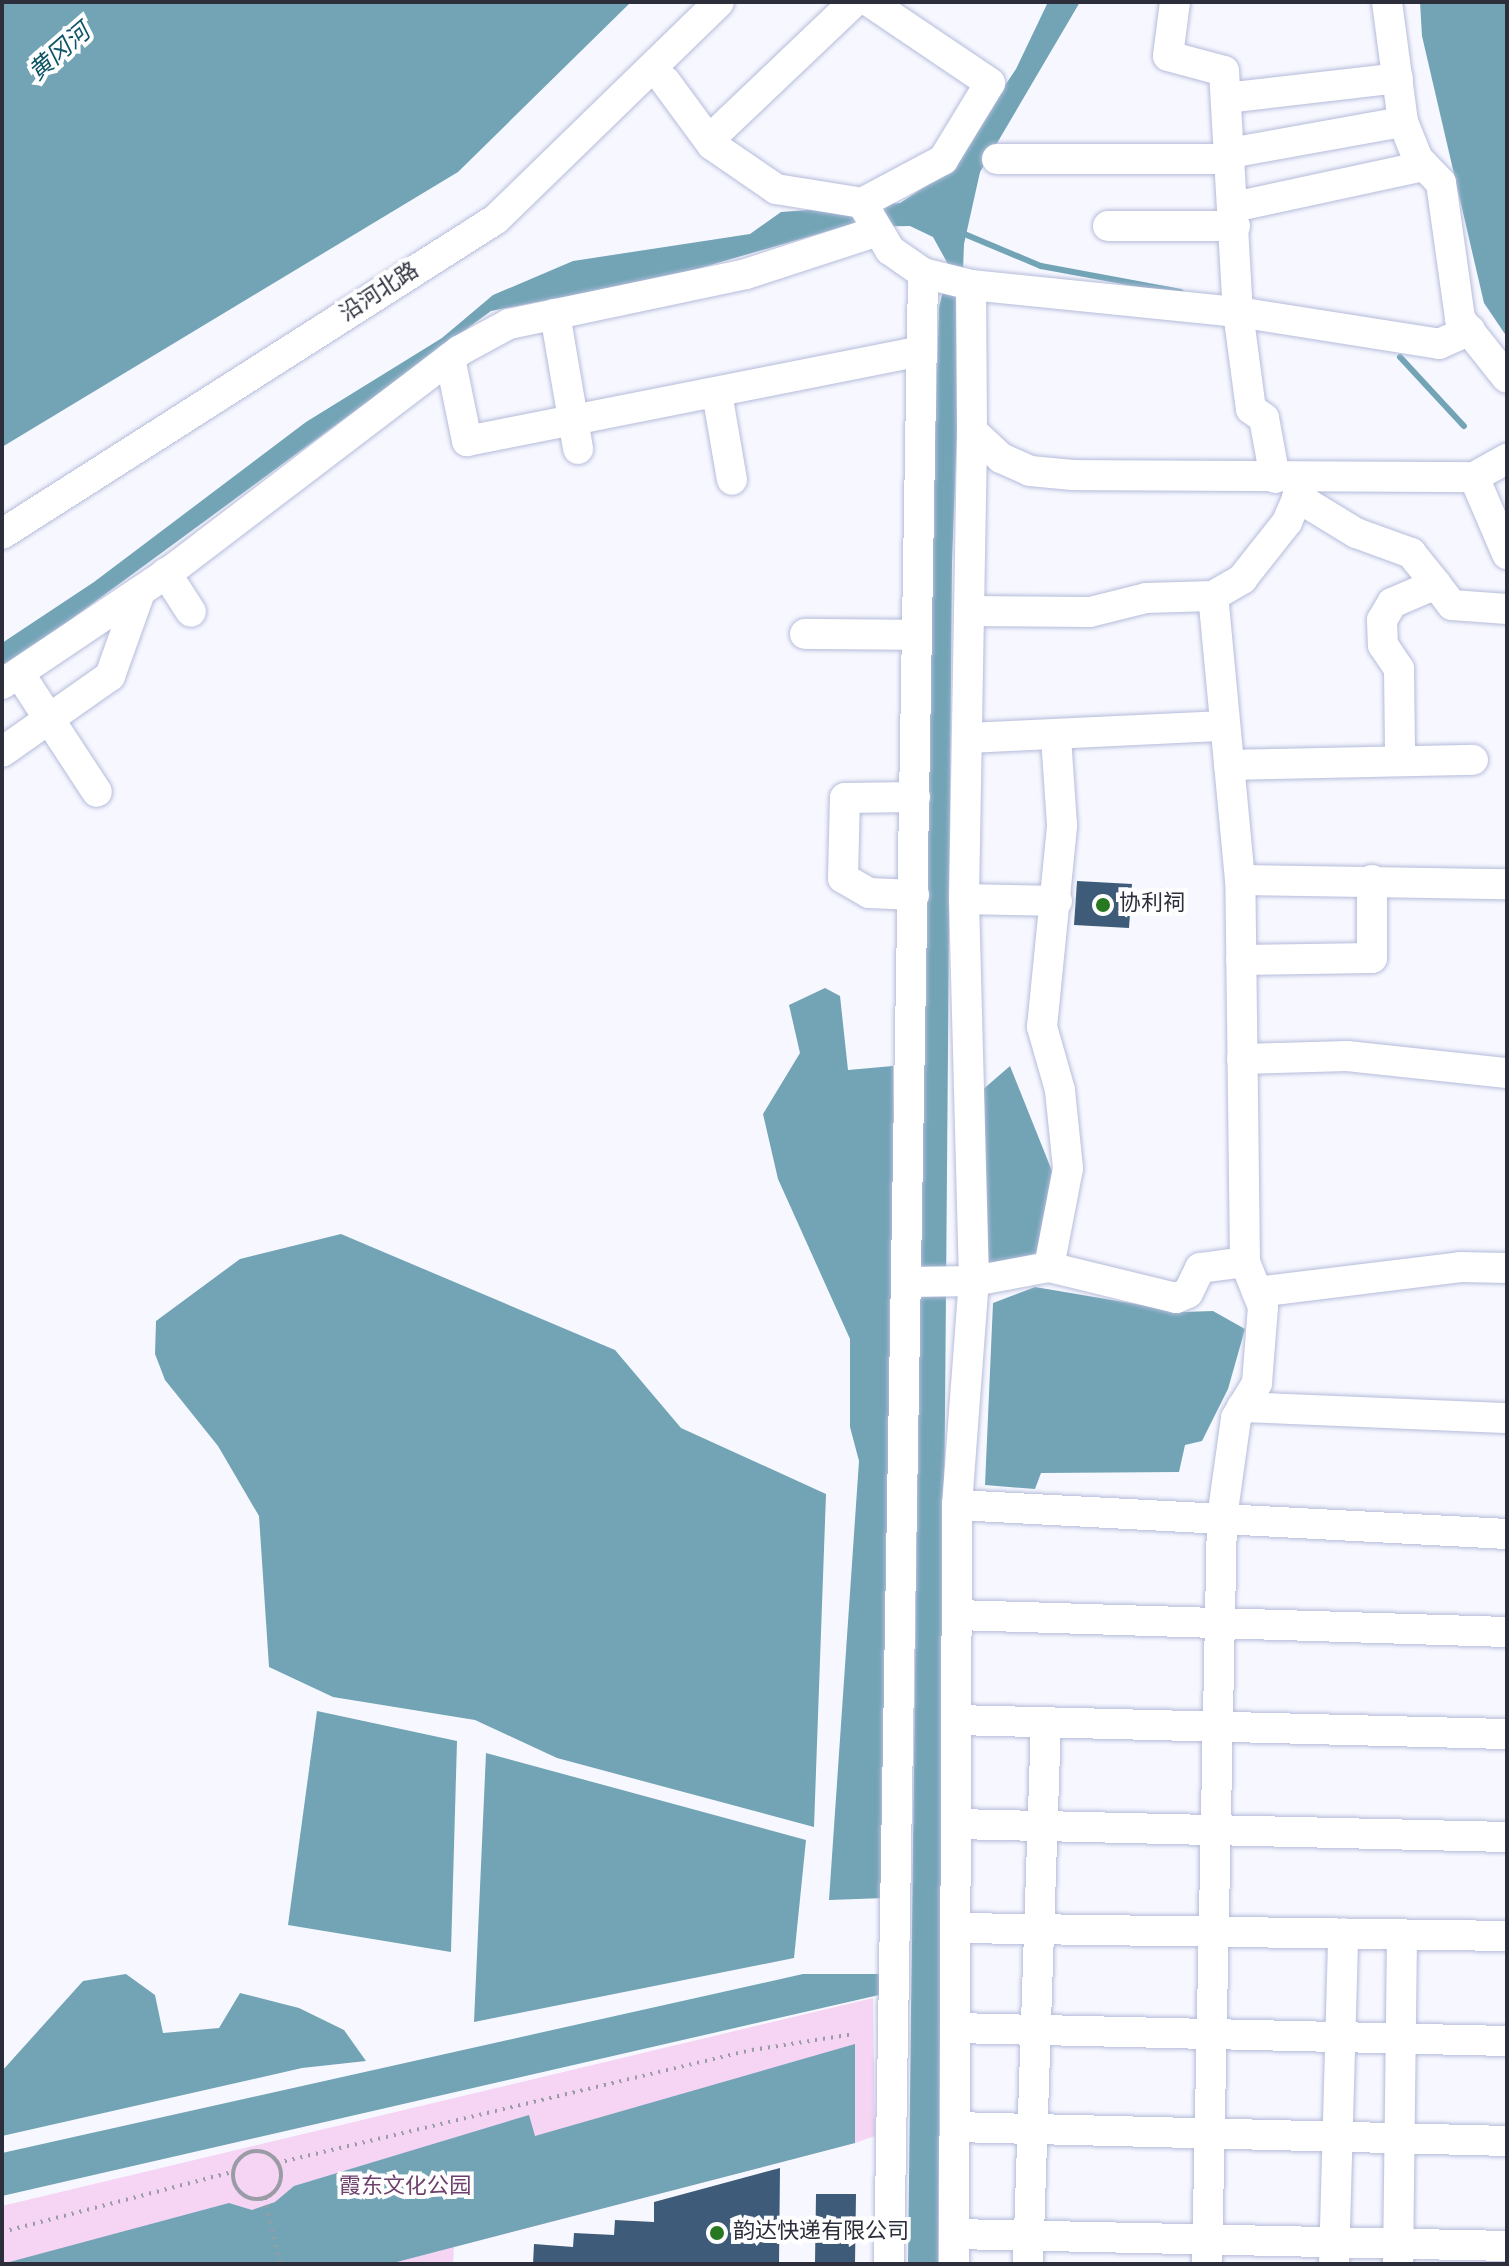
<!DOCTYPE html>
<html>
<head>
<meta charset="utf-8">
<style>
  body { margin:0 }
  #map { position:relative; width:1509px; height:2266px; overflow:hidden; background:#f7f8ff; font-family:Overpass,"Noto Sans SC",sans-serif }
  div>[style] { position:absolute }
  .green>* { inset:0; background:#f5d4f4 }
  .water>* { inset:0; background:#72a4b6 }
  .stream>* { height:6px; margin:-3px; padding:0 3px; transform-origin:3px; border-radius:3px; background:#72a4b6 }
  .building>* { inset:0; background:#3e5c79 }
  .path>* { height:4px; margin-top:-2px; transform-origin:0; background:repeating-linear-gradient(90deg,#9a9ca5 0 2px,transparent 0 8px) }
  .path>.ring { margin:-2px; padding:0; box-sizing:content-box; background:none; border:4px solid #9a9ca5; border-radius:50% }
  .roads { filter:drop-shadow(0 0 2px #b5bcda) drop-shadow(0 0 2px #b5bcda) }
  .minor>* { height:30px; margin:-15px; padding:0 15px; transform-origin:15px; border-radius:15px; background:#fff }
  .dots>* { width:22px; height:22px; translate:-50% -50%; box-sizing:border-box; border:4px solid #fff; border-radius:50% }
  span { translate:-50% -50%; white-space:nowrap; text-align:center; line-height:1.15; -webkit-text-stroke:8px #fff; paint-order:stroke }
  .street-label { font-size:22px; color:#2c2f3b }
  .poi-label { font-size:22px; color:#2c2f3b }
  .left { translate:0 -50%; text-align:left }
  .park-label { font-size:22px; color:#6e416d }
  .water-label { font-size:24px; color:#0f5568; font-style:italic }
  .frame { position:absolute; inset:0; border:4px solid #2c2f3b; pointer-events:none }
</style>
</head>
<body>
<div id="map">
  <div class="green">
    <div style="clip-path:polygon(873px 1998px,875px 2136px,855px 2143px,454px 2247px,453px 2264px,2px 2264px,2px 2206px)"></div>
  </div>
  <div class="water">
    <div style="clip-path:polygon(2px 2px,631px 2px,458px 172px,2px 447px)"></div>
    <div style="clip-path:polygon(1048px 2px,1080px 2px,980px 172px,964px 244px,952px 563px,938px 2264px,908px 2264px,926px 749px,939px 307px,949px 266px,933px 237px,910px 226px,842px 227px,676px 275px,491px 311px,2px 670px,2px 643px,94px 582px,306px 422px,442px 338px,493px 295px,573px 261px,750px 234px,781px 212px,900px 203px,946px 173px,1016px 69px)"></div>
    <div style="clip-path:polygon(1420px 2px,1507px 2px,1507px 337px,1484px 303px,1422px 36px)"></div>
    <div style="clip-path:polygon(825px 988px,840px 996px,848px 1070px,893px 1066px,896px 1365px,885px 1898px,829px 1900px,859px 1461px,850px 1427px,850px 1339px,778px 1179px,763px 1114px,800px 1053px,789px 1005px)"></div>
    <div style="clip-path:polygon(1010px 1066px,1056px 1181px,1039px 1259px,987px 1270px,973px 1098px)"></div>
    <div style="clip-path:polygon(341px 1234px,615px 1350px,681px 1428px,826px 1494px,814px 1827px,557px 1758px,475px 1720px,333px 1697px,269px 1667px,259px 1516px,218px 1446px,165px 1380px,155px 1354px,156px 1321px,240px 1259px)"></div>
    <div style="clip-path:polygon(1035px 1287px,1183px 1312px,1213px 1311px,1245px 1329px,1228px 1389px,1202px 1441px,1185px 1445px,1179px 1472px,1041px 1473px,1035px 1489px,985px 1485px,993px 1303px)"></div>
    <div style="clip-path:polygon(317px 1711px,457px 1741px,451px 1952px,288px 1925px)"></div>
    <div style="clip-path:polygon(486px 1753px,806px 1840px,794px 1958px,474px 2022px)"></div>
    <div style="clip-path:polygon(126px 1974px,155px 1995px,163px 2033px,219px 2028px,240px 1993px,299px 2008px,344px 2030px,366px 2061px,302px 2068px,2px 2136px,2px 2071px,83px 1981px)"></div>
    <div style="clip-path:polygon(803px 1974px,883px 1974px,879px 1995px,2px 2196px,2px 2153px)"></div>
    <div style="clip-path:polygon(855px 2044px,855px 2143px,389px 2264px,2px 2264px,229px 2203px,252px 2210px,275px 2202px,294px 2186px,529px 2115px,535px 2136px)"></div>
  </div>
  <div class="stream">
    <div style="left:962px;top:233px;width:86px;rotate:22.7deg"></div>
    <div style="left:1041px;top:266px;width:142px;rotate:10.5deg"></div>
    <div style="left:1400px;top:357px;width:94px;rotate:47.2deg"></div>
  </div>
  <div class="building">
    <div style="clip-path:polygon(1077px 881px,1132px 884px,1129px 928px,1074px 925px)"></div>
    <div style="clip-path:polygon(780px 2168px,779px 2264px,533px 2264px,534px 2244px,573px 2247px,574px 2233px,614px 2235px,615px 2220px,654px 2222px,654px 2202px)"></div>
    <div style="clip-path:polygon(816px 2194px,856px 2194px,855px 2263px,815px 2263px)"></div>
  </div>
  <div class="path">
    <div class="ring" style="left:233px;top:2151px;width:44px;height:44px"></div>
    <div style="left:277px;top:2163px;width:488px;rotate:-13.4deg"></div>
    <div style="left:752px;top:2050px;width:103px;rotate:-8.9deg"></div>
    <div style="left:265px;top:2198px;width:68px;rotate:77.2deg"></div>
    <div style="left:2px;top:2232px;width:239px;rotate:-14.6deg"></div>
  </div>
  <div class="roads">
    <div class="minor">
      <div style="left:1175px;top:2px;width:54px;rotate:97.4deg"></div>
      <div style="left:1168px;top:56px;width:58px;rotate:15deg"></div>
      <div style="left:1224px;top:71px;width:241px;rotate:86.7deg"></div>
      <div style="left:1238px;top:312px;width:98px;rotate:82.4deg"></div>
      <div style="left:1251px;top:409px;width:16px;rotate:35deg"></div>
      <div style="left:1264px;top:418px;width:61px;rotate:79.6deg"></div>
      <div style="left:1387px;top:2px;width:121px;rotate:82.4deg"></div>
      <div style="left:1403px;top:122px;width:40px;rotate:68deg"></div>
      <div style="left:1418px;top:159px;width:33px;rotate:46deg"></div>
      <div style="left:1441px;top:183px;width:137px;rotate:82deg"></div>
      <div style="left:1460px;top:319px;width:75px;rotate:51.5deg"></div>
      <div style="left:665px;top:81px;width:79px;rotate:53.7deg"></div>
      <div style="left:712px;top:145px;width:78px;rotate:34.5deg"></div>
      <div style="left:776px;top:189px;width:87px;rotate:9.2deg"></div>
      <div style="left:862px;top:203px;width:92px;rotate:-28deg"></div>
      <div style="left:943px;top:160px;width:90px;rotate:-58.6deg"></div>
      <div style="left:990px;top:83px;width:145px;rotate:-146deg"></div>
      <div style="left:1226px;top:98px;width:173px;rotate:-6.6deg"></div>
      <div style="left:709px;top:140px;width:200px;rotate:-43.6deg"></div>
      <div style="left:1230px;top:153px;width:176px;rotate:-10.2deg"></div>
      <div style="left:997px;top:159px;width:234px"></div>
      <div style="left:862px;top:203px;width:55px;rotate:59.2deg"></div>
      <div style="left:890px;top:250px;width:40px;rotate:34.9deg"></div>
      <div style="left:923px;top:273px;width:49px;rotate:14deg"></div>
      <div style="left:971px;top:285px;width:268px;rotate:5.8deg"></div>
      <div style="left:1238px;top:312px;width:204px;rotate:9deg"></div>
      <div style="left:1439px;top:344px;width:34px;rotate:-24deg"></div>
      <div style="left:1234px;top:207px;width:194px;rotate:-12.2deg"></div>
      <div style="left:1108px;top:226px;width:127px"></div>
      <div style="left:971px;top:285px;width:146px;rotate:89.6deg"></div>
      <div style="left:972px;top:431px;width:40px;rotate:43deg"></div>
      <div style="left:1001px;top:458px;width:32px;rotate:24deg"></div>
      <div style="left:1030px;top:471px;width:43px;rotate:5.3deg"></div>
      <div style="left:1073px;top:475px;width:401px;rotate:0.3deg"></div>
      <div style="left:1474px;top:477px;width:84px;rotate:66.8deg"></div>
      <div style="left:555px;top:314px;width:137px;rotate:80.3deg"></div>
      <div style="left:450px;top:358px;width:85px;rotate:78.4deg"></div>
      <div style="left:467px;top:441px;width:464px;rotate:-11.2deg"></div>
      <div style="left:717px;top:393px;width:88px;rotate:80.2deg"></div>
      <div style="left:1474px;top:477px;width:38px;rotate:-29deg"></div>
      <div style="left:1297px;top:497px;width:69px;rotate:31.4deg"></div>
      <div style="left:1356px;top:533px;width:59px;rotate:20deg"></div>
      <div style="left:1411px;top:553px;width:40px;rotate:51deg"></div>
      <div style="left:1436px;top:584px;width:48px;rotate:156.6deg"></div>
      <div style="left:1392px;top:603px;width:20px;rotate:120deg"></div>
      <div style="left:1382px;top:620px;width:25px;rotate:88deg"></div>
      <div style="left:1383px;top:645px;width:29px;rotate:56deg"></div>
      <div style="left:1399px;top:669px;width:88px;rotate:89.3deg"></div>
      <div style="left:2px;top:534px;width:586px;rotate:-32.52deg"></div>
      <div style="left:496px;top:219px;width:311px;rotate:-44.2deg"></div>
      <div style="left:166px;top:573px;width:46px;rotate:57.3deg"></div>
      <div style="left:1436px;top:584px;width:26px;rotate:53deg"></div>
      <div style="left:1452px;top:605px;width:55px;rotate:4.2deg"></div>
      <div style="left:969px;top:611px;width:121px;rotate:0.5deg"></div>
      <div style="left:1090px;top:612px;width:58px;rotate:-14deg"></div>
      <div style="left:1146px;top:598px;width:67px;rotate:-1.7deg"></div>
      <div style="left:805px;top:634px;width:112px;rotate:0.5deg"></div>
      <div style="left:19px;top:673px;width:142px;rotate:56.8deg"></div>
      <div style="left:2px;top:684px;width:206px;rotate:-33.9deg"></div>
      <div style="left:173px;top:569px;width:360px;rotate:-37.3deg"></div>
      <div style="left:459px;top:351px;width:57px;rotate:-28.4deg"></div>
      <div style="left:509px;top:324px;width:242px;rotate:-11.9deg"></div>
      <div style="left:746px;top:274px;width:136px;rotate:-18deg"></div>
      <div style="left:967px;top:738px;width:258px;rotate:-2.7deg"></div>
      <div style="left:2px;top:752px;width:132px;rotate:-35.1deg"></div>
      <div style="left:110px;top:676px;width:89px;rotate:-70.3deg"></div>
      <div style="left:1229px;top:765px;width:244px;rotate:-1.2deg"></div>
      <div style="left:1240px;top:880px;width:267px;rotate:0.9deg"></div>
      <div style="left:914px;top:895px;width:45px;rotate:-177.5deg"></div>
      <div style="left:869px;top:893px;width:30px;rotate:-150deg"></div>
      <div style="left:843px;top:878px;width:80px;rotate:-88.6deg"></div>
      <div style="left:845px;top:798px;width:70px;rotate:-0.8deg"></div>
      <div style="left:964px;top:899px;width:93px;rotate:1.2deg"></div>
      <div style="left:1241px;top:960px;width:131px;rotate:-0.9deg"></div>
      <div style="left:1372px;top:958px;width:78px;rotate:-90deg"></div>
      <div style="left:1242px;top:1059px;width:105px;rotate:-1.6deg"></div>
      <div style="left:1347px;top:1056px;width:161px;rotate:6.1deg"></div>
      <div style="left:1049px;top:1267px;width:101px;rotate:-79.1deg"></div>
      <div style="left:1068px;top:1168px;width:78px;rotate:-95.9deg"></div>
      <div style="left:1060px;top:1090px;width:66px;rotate:-105.9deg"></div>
      <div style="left:1042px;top:1027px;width:203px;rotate:-84.3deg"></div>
      <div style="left:1062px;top:825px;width:88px;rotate:-93.9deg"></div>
      <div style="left:907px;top:1282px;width:67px;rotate:-0.9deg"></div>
      <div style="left:974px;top:1281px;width:76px;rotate:-10.6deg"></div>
      <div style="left:1049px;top:1267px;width:131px;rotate:13.7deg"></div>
      <div style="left:1176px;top:1298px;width:13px;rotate:-23deg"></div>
      <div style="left:1188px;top:1293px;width:28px;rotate:-64deg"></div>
      <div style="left:1200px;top:1268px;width:45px;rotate:-7.6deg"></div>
      <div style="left:1257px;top:1292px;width:205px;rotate:-7deg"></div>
      <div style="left:1460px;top:1267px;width:47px;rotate:1.2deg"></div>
      <div style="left:1242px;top:1407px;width:265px;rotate:2.4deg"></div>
      <div style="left:957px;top:1505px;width:551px;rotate:3.02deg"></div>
      <div style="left:957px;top:1615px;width:550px;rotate:1.77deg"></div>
      <div style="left:956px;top:1720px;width:551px;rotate:1.46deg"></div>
      <div style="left:956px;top:1824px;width:551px;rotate:1.35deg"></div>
      <div style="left:957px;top:1928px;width:550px;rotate:0.83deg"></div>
      <div style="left:955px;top:2028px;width:552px;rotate:1.35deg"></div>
      <div style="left:955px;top:2127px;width:552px;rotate:1.45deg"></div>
      <div style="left:954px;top:2234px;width:553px;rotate:1.24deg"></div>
      <div style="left:889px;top:2264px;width:1991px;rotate:-89.02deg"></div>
      <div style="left:954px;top:2264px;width:759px;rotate:-89.77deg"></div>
      <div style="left:957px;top:1505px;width:225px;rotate:-85.7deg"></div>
      <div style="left:974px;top:1281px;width:382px;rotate:-91.5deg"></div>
      <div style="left:964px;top:899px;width:468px;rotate:-89deg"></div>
      <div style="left:1028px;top:2264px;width:542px;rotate:-88.1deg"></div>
      <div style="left:1207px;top:2264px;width:746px;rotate:-88.85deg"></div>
      <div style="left:1222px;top:1518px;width:101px;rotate:-82deg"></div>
      <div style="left:1236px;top:1418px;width:41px;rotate:-59deg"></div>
      <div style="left:1257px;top:1383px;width:76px;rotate:-85.5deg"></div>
      <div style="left:1263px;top:1307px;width:48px;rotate:-111.8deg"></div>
      <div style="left:1245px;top:1262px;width:382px;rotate:-90.7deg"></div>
      <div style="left:1240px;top:880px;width:285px;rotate:-95.4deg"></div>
      <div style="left:1213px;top:596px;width:34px;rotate:-30deg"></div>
      <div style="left:1242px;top:579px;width:73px;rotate:-51.7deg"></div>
      <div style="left:1287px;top:522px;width:48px;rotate:-66.6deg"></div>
      <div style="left:1334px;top:2264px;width:331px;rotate:-88.4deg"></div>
      <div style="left:1398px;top:2264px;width:330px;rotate:-89.3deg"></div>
    </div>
  </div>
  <div class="dots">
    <div style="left:1103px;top:905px;background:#277821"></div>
    <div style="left:717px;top:2233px;background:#277821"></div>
  </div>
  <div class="street-label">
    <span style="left:380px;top:293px;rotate:-33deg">沿河北路</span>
  </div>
  <div class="poi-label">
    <span class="left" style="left:1119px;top:905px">协利祠</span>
    <span class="left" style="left:733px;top:2233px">韵达快递有限公司</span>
  </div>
  <div class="park-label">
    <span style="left:405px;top:2188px">霞东文化公园</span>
  </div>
  <div class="water-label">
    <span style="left:61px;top:54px;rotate:-41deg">黄冈河</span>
  </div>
  <div class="frame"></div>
</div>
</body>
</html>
